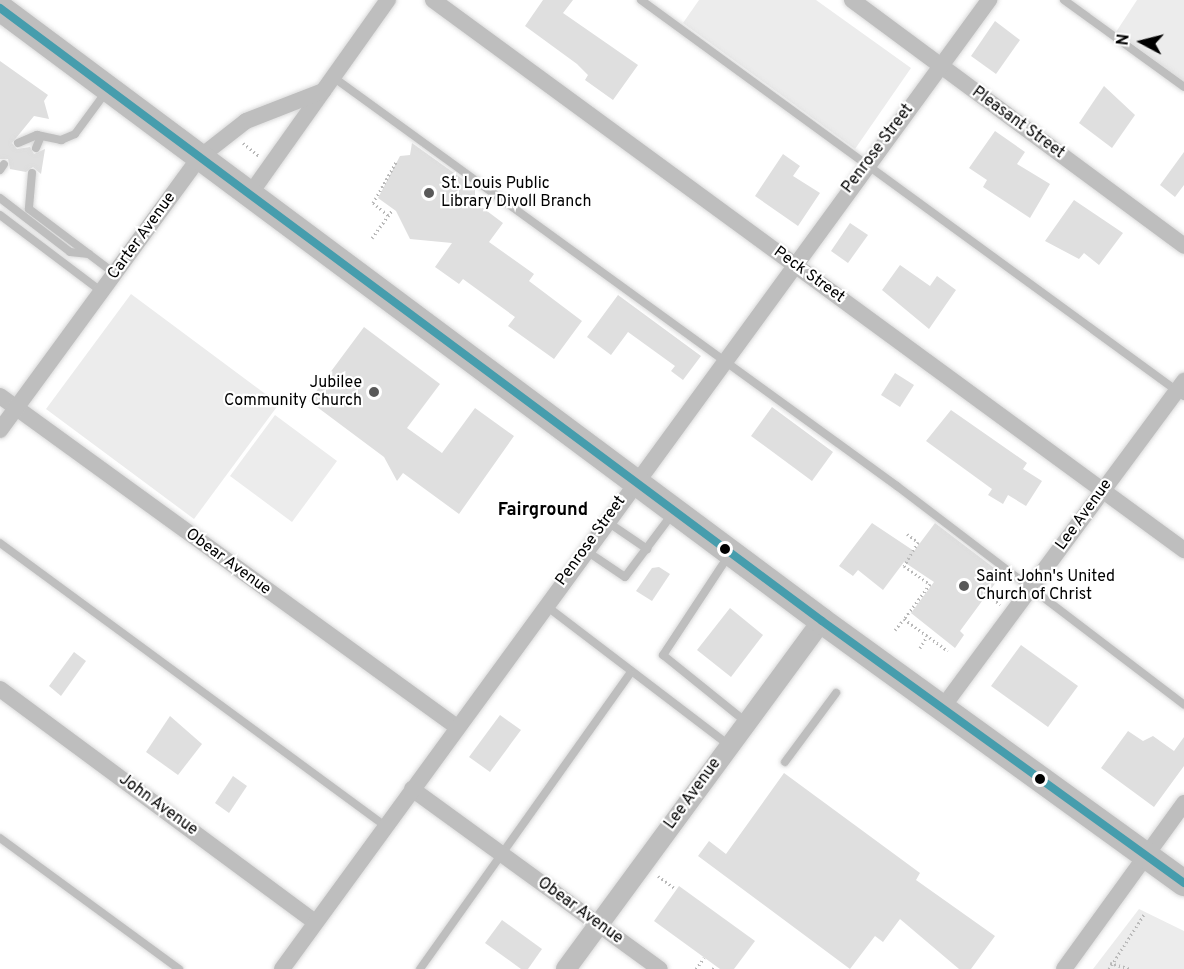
<!DOCTYPE html>
<html>
<head>
<meta charset="utf-8">
<style>
  body { margin:0 }
  #map { position:relative; width:1184px; height:969px; overflow:hidden; background:#fff; font-family:Overpass,sans-serif }
  div>[style] { position:absolute }
  .green>* { inset:0; background:#ececec }
  .building>* { inset:0; background:#dfdfdf }
  .path>* { height:3px; margin-top:-1.5px; transform-origin:0; background:repeating-linear-gradient(90deg,#b9b9b9 0 1.5px,transparent 0 4.5px) }
  .roads { filter:drop-shadow(0 0 2px #dbdbdb) drop-shadow(0 0 2px #dbdbdb) }
  .service>* { height:8px; margin:-4px; padding:0 4px; transform-origin:4px; border-radius:4px; background:#bebebe }
  .minor>* { height:16px; margin:-8px; padding:0 8px; transform-origin:8px; border-radius:8px; background:#bebebe }
  .tertiary>* { height:20px; margin:-10px; padding:0 10px; transform-origin:10px; border-radius:10px; background:#bebebe }
  .primary>* { height:26px; margin:-13px; padding:0 13px; transform-origin:13px; border-radius:13px; background:#bebebe }
  .bus-1>* { height:8px; margin:-4px; padding:0 4px; transform-origin:4px; border-radius:4px; background:#469dad }
  .dots>* { width:16px; height:16px; translate:-50% -50%; box-sizing:border-box; border:3px solid #fff; border-radius:50% }
  span { translate:-50% -50%; white-space:nowrap; text-align:center; line-height:1.15; -webkit-text-stroke:4.5px #fff; paint-order:stroke }
  .street-label { font-size:16px; color:#000 }
  .poi-label { font-size:16px; color:#000 }
  .left { translate:0 -50%; text-align:left }
  .right { translate:-100% -50%; text-align:right }
  .neighbourhood-label { font-size:18px; color:#000; font-weight:700 }
  .north { position:absolute; left:1112px; top:12px; width:60px; height:60px; -webkit-text-stroke:4px #fff; paint-order:stroke; rotate:277deg; font-size:16px; font-weight:700; line-height:24px; text-align:center; color:#000 }
  .north::after { content:''; display:block; margin:auto; width:21px; height:27px; background:#000; clip-path:polygon(50% 0,100% 100%,50% 72%,0 100%) }
</style>
</head>
<body>
<div id="map">
  <div class="green">
    <div style="clip-path:polygon(699px 0,816px 0,911px 68px,855px 149px,683px 23px)"></div>
    <div style="clip-path:polygon(1137px 0,1184px 0,1184px 82px,1116px 32px)"></div>
    <div style="clip-path:polygon(131px 294px,279px 404px,194px 519px,46px 409px)"></div>
    <div style="clip-path:polygon(275px 415px,337px 461px,292px 522px,230px 476px)"></div>
    <div style="clip-path:polygon(1139px 909px,1184px 931px,1184px 969px,1093px 969px)"></div>
  </div>
  <div class="building">
    <div style="clip-path:polygon(543px 0,573px 0,563px 13px,638px 65px,613px 100px,585px 80px,588px 75px,577px 64px,525px 26px)"></div>
    <div style="clip-path:polygon(995px 21px,1020px 40px,996px 74px,971px 56px)"></div>
    <div style="clip-path:polygon(0 61px,48px 95px,44px 101px,49px 119px,34px 116px,12px 143px,17px 149px,30px 147px,34px 154px,45px 149px,41px 174px,33px 167px,26px 172px,10px 169px,8px 159px,0 159px)"></div>
    <div style="clip-path:polygon(1104px 86px,1135px 115px,1112px 148px,1079px 123px)"></div>
    <div style="clip-path:polygon(995px 131px,1025px 152px,1017px 164px,1050px 184px,1030px 218px,983px 187px,987px 180px,969px 168px)"></div>
    <div style="clip-path:polygon(412px 143px,475px 188px,475px 202px,503px 223px,489px 242px,534px 274px,529px 281px,582px 321px,554px 359px,508px 326px,515px 317px,463px 279px,459px 284px,435px 267px,452px 243px,410px 239px,396px 211px,378px 198px,400px 156px,410px 155px)"></div>
    <div style="clip-path:polygon(1184px 152px,1184px 185px,1175px 197px,1160px 185px)"></div>
    <div style="clip-path:polygon(783px 154px,800px 166px,793px 176px,820px 193px,798px 226px,755px 196px)"></div>
    <div style="clip-path:polygon(1074px 200px,1123px 233px,1099px 265px,1084px 253px,1079px 259px,1045px 241px)"></div>
    <div style="clip-path:polygon(850px 223px,868px 235px,848px 263px,831px 251px)"></div>
    <div style="clip-path:polygon(900px 265px,930px 286px,937px 276px,956px 290px,929px 329px,882px 290px)"></div>
    <div style="clip-path:polygon(618px 295px,701px 356px,683px 380px,671px 371px,675px 366px,628px 332px,611px 355px,587px 337px)"></div>
    <div style="clip-path:polygon(364px 327px,440px 384px,407px 428px,442px 453px,475px 408px,514px 436px,459px 514px,403px 473px,397px 481px,384px 457px,309px 401px)"></div>
    <div style="clip-path:polygon(895px 373px,914px 385px,900px 407px,881px 395px)"></div>
    <div style="clip-path:polygon(772px 407px,833px 452px,812px 481px,751px 436px)"></div>
    <div style="clip-path:polygon(951px 410px,1027px 463px,1023px 469px,1042px 481px,1026px 506px,1008px 495px,1003px 504px,988px 495px,992px 489px,926px 441px)"></div>
    <div style="clip-path:polygon(872px 523px,914px 551px,935px 523px,1002px 574px,960px 631px,964px 635px,955px 648px,911px 613px,934px 582px,904px 562px,883px 590px,858px 570px,853px 576px,839px 566px)"></div>
    <div style="clip-path:polygon(659px 567px,670px 574px,652px 601px,636px 591px,652px 568px)"></div>
    <div style="clip-path:polygon(730px 608px,763px 635px,731px 677px,697px 650px)"></div>
    <div style="clip-path:polygon(1021px 645px,1078px 686px,1048px 727px,991px 686px)"></div>
    <div style="clip-path:polygon(74px 652px,86px 661px,61px 696px,49px 686px)"></div>
    <div style="clip-path:polygon(500px 715px,521px 730px,490px 772px,469px 757px)"></div>
    <div style="clip-path:polygon(170px 716px,202px 744px,178px 775px,146px 752px)"></div>
    <div style="clip-path:polygon(1128px 731px,1143px 741px,1153px 736px,1174px 751px,1184px 737px,1184px 766px,1154px 807px,1101px 768px)"></div>
    <div style="clip-path:polygon(784px 773px,920px 873px,916px 880px,995px 936px,971px 969px,959px 969px,900px 919px,883px 942px,875px 936px,850px 969px,698px 856px,709px 841px,726px 854px)"></div>
    <div style="clip-path:polygon(233px 776px,247px 786px,229px 813px,215px 803px)"></div>
    <div style="clip-path:polygon(679px 886px,755px 941px,734px 969px,720px 969px,654px 921px)"></div>
    <div style="clip-path:polygon(502px 920px,542px 949px,528px 969px,521px 969px,485px 943px)"></div>
  </div>
  <div class="path">
    <div style="left:243px;top:143px;width:21px;rotate:39deg"></div>
    <div style="left:388px;top:215px;width:19px;rotate:-141deg"></div>
    <div style="left:373px;top:203px;width:47px;rotate:-60.7deg"></div>
    <div style="left:372px;top:238px;width:34px;rotate:-54deg"></div>
    <div style="left:907px;top:534px;width:14px;rotate:36deg"></div>
    <div style="left:918px;top:542px;width:28px;rotate:120deg"></div>
    <div style="left:904px;top:566px;width:32px;rotate:35deg"></div>
    <div style="left:930px;top:584px;width:44px;rotate:126.6deg"></div>
    <div style="left:904px;top:619px;width:54px;rotate:36deg"></div>
    <div style="left:989px;top:596px;width:14px;rotate:36deg"></div>
    <div style="left:895px;top:630px;width:14px;rotate:-51deg"></div>
    <div style="left:920px;top:648px;width:14px;rotate:-60deg"></div>
    <div style="left:658px;top:876px;width:22px;rotate:36deg"></div>
    <div style="left:1110px;top:963px;width:22px;rotate:16deg"></div>
    <div style="left:696px;top:969px;width:14px;rotate:-54deg"></div>
    <div style="left:713px;top:969px;width:4px;rotate:-56deg"></div>
    <div style="left:1109px;top:969px;width:67px;rotate:-57.3deg"></div>
  </div>
  <div class="roads">
    <div class="service">
      <div style="left:641px;top:0;width:672px;rotate:36.1deg"></div>
      <div style="left:1064px;top:0;width:148px;rotate:35.9deg"></div>
      <div style="left:333px;top:77px;width:697px;rotate:35.95deg"></div>
      <div style="left:897px;top:486px;width:361px;rotate:37.3deg"></div>
      <div style="left:18px;top:143px;width:21px;rotate:-23deg"></div>
      <div style="left:37px;top:135px;width:25px;rotate:12deg"></div>
      <div style="left:61px;top:140px;width:15px;rotate:-23deg"></div>
      <div style="left:75px;top:134px;width:52px;rotate:-53.6deg"></div>
      <div style="left:36px;top:148px;width:13px;rotate:-67deg"></div>
      <div style="left:0;top:170px;width:7px;rotate:-56deg"></div>
      <div style="left:32px;top:173px;width:36px;rotate:95deg"></div>
      <div style="left:29px;top:209px;width:106px;rotate:37deg"></div>
      <div style="left:0;top:198px;width:88px;rotate:37.6deg"></div>
      <div style="left:70px;top:252px;width:19px;rotate:6deg"></div>
      <div style="left:0;top:215px;width:126px;rotate:37deg"></div>
      <div style="left:606px;top:521px;width:50px;rotate:34.3deg"></div>
      <div style="left:0;top:543px;width:478px;rotate:36.3deg"></div>
      <div style="left:585px;top:550px;width:48px;rotate:34deg"></div>
      <div style="left:625px;top:577px;width:80px;rotate:-53.1deg"></div>
      <div style="left:729px;top:555px;width:120px;rotate:123.4deg"></div>
      <div style="left:663px;top:655px;width:107px;rotate:38.9deg"></div>
      <div style="left:545px;top:605px;width:231px;rotate:37.3deg"></div>
      <div style="left:785px;top:762px;width:86px;rotate:-53.5deg"></div>
      <div style="left:0;top:838px;width:222px;rotate:36.2deg"></div>
      <div style="left:420px;top:969px;width:363px;rotate:-54.6deg"></div>
    </div>
    <div class="minor">
      <div style="left:433px;top:0;width:931px;rotate:36.22deg"></div>
      <div style="left:852px;top:0;width:413px;rotate:36.5deg"></div>
      <div style="left:250px;top:194px;width:238px;rotate:-54.6deg"></div>
      <div style="left:0;top:396px;width:564px;rotate:35.92deg"></div>
      <div style="left:0;top:430px;width:338px;rotate:-53.8deg"></div>
      <div style="left:200px;top:157px;width:58px;rotate:-38deg"></div>
      <div style="left:246px;top:121px;width:83px;rotate:-21.3deg"></div>
      <div style="left:0;top:689px;width:392px;rotate:36.5deg"></div>
      <div style="left:942px;top:708px;width:407px;rotate:-53.5deg"></div>
      <div style="left:412px;top:789px;width:306px;rotate:36deg"></div>
      <div style="left:282px;top:969px;width:1200px;rotate:-53.88deg"></div>
      <div style="left:1064px;top:969px;width:205px;rotate:-54.1deg"></div>
    </div>
    <div class="tertiary">
      <div style="left:566px;top:969px;width:432px;rotate:-53.7deg"></div>
    </div>
    <div class="primary">
      <div style="left:0;top:8px;width:1025px;rotate:36.71deg"></div>
      <div style="left:822px;top:621px;width:447px;rotate:35.9deg"></div>
    </div>
  </div>
  <div class="bus-1">
    <div style="left:0;top:8px;width:1025px;rotate:36.71deg"></div>
    <div style="left:822px;top:621px;width:447px;rotate:35.9deg"></div>
  </div>
  <div class="dots">
    <div style="left:429px;top:193px;background:#595959"></div>
    <div style="left:374px;top:392px;background:#595959"></div>
    <div style="left:725px;top:549px;background:#000"></div>
    <div style="left:964px;top:586px;background:#595959"></div>
    <div style="left:1040px;top:779px;background:#000"></div>
  </div>
  <div class="street-label">
    <span style="left:1018px;top:123px;rotate:36deg">Pleasant Street</span>
    <span style="left:878px;top:149px;rotate:-53deg">Penrose Street</span>
    <span style="left:142px;top:236px;rotate:-54deg">Carter Avenue</span>
    <span style="left:809px;top:275px;rotate:36deg">Peck Street</span>
    <span style="left:1084px;top:515px;rotate:-54deg">Lee Avenue</span>
    <span style="left:591px;top:541px;rotate:-54deg">Penrose Street</span>
    <span style="left:228px;top:562px;rotate:36deg">Obear Avenue</span>
    <span style="left:693px;top:794px;rotate:-54deg">Lee Avenue</span>
    <span style="left:158px;top:805px;rotate:36deg">John Avenue</span>
    <span style="left:580px;top:911px;rotate:36deg">Obear Avenue</span>
  </div>
  <div class="poi-label">
    <span class="left" style="left:441px;top:193px">St. Louis Public<br>Library Divoll Branch</span>
    <span class="right" style="left:362px;top:392px">Jubilee<br>Community Church</span>
    <span class="left" style="left:976px;top:586px">Saint John's United<br>Church of Christ</span>
  </div>
  <div class="neighbourhood-label">
    <span style="left:543px;top:511px">Fairground</span>
  </div>
  <div class="north">N</div>
</div>
</body>
</html>
